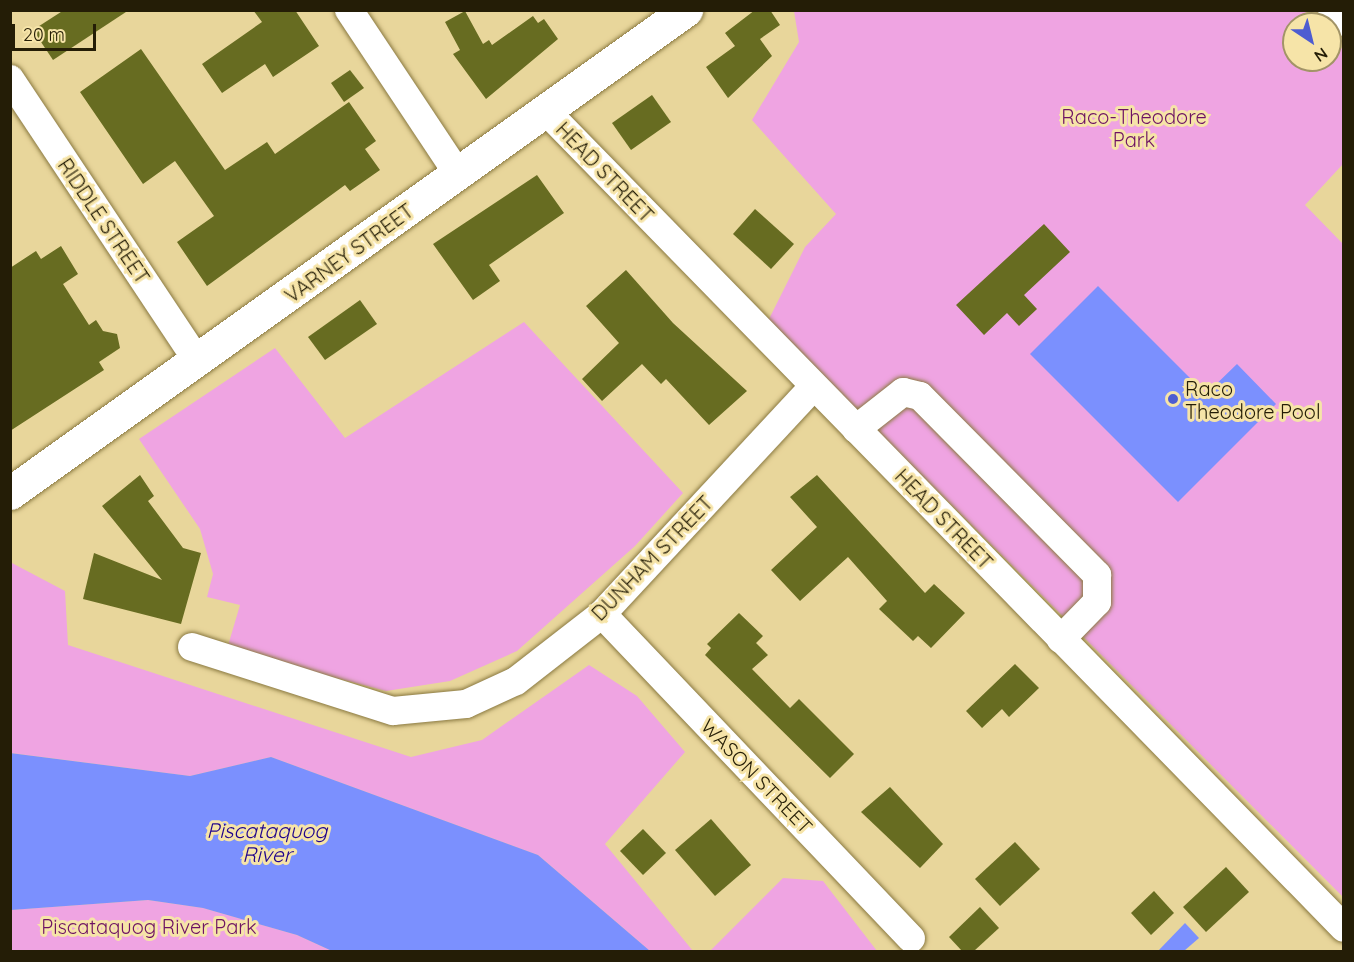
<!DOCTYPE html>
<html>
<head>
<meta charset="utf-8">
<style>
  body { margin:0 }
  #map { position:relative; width:1354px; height:962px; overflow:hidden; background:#e8d69b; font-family:Quicksand,sans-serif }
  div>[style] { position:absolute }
  .green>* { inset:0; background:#efa4e2 }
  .water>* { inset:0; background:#7b90fe }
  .building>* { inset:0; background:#676c21 }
  .roads { filter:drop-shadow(0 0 2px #8a7941) drop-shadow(0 0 2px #8a7941) }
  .minor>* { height:28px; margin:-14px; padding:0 14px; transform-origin:14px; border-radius:14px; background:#fff }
  .major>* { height:33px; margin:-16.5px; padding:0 16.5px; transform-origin:16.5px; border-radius:16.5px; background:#fff }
  .dots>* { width:16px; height:16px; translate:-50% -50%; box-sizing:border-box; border:3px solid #f6e4a8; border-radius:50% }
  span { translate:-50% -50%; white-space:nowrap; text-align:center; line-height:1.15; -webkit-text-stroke:6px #f6e4a8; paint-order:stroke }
  .park-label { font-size:20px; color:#6d1163 }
  .street-label { font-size:20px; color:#241d06 }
  .poi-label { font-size:20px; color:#241d06 }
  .left { translate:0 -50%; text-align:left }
  .water-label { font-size:21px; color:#1e038d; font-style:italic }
  .frame { position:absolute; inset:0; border:12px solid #241d06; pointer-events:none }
  .north { position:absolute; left:1282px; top:12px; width:60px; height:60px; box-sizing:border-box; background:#f6e4a8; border:2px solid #a29467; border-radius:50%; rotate:145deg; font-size:16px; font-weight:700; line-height:24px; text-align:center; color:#241d06 }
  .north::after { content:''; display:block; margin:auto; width:21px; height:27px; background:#4d5cd1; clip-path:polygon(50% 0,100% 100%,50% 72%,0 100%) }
  .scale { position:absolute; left:12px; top:24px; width:84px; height:27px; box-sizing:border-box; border:3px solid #241d06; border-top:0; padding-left:8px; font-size:18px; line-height:21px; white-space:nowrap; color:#241d06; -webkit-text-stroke:4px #f6e4a8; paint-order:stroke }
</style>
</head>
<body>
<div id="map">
  <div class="green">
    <div style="clip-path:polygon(794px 11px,1304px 11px,1318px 24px,1294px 24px,1294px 60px,1330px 60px,1330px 36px,1343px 50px,1343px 164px,1305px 205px,1343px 244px,1343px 897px,768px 321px,805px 247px,836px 214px,752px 120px,799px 42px)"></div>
    <div style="clip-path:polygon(524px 322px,683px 493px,635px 546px,517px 651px,450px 681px,386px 691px,227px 649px,240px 605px,207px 597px,213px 574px,200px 529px,139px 439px,275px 348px,345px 438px)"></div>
    <div style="clip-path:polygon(10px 562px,65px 591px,68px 645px,411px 757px,482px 740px,589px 665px,637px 696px,685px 752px,605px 844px,693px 951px,650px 951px,538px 855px,271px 757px,190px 776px,11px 753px)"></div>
    <div style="clip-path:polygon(783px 878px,823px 881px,877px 951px,710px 951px)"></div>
    <div style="clip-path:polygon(148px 900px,203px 908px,297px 935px,332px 951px,11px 951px,10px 910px)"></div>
  </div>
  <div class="water">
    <div style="clip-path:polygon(1098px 286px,1206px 394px,1237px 364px,1276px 404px,1178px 502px,1030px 354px)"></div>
    <div style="clip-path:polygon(10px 753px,190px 776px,271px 757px,538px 855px,650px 951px,332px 951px,297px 935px,203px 908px,148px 900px,11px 910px)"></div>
    <div style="clip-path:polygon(1185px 923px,1199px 938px,1184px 951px,1158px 951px)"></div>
  </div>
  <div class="building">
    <div style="clip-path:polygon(64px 10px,129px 10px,53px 60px,33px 30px)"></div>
    <div style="clip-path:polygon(253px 10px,295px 10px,319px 46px,273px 77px,265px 64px,222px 93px,202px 64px,262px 22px)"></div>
    <div style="clip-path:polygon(755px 10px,770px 10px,780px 25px,760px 39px,772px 56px,728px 98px,706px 67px,735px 46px,725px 33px)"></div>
    <div style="clip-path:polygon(465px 11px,483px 44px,489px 40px,492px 45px,533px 16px,538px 23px,544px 19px,558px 39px,486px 99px,453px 54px,460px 50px,445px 22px)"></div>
    <div style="clip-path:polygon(141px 49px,225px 170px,267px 142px,275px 154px,349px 102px,376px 141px,365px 149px,380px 170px,350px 191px,345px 185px,207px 286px,177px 242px,214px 216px,175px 161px,143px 184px,80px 92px)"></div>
    <div style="clip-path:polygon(350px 70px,364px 88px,344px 102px,331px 83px)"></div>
    <div style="clip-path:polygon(652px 95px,671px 122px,631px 150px,612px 123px)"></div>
    <div style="clip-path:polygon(537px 175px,564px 213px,489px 265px,500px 281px,473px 300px,433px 244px)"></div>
    <div style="clip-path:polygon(755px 209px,794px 244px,771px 269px,733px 234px)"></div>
    <div style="clip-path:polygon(1044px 224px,1070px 252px,1024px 295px,1037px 309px,1019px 326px,1007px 313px,984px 335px,956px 305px)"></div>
    <div style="clip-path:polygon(61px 246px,78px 274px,63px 284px,89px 325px,96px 320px,103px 331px,117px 334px,120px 348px,99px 362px,104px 370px,10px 431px,10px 268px,36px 251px,41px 259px)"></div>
    <div style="clip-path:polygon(626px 270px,673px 323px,747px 391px,709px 425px,666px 379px,661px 384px,642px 364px,602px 401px,582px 379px,619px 343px,586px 306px)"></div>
    <div style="clip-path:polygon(360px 300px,377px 324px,325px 360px,308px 337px)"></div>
    <div style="clip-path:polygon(140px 475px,154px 496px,148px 501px,183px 548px,201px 553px,181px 624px,83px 599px,94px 553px,162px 580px,102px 506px)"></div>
    <div style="clip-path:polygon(817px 475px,925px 593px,934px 584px,965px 613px,931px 648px,918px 636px,913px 641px,879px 609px,887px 601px,848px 557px,800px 601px,771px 570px,817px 527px,790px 497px)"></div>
    <div style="clip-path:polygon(739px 613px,763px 636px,756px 643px,768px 655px,752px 669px,790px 708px,799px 699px,854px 754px,830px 778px,705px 655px,711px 648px,707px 644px)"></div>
    <div style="clip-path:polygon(1015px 664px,1039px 688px,1009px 717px,1002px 709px,982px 728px,966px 711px)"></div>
    <div style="clip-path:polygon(890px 787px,943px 844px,920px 868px,861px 812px)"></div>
    <div style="clip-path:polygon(711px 819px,751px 865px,715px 896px,675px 850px)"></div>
    <div style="clip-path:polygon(643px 829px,666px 853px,643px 875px,620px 851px)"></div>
    <div style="clip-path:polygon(1015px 842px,1040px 869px,1000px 906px,975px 879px)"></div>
    <div style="clip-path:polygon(1226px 867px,1249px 892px,1206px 932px,1183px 907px)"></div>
    <div style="clip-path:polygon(1154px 891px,1174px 913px,1151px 935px,1131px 913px)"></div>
    <div style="clip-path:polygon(980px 907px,999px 928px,974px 951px,962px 951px,949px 937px)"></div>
  </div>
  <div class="roads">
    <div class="minor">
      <div style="left:349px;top:10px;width:197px;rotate:56.4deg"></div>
      <div style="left:1332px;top:10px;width:17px;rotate:45deg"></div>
      <div style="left:10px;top:79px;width:340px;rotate:56.4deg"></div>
      <div style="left:545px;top:110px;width:1143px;rotate:45.67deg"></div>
      <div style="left:856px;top:429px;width:60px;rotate:-38.2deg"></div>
      <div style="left:903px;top:392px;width:17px;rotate:13deg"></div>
      <div style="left:920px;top:396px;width:252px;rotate:45.3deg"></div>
      <div style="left:1097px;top:575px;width:27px;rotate:90deg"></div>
      <div style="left:1097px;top:602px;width:52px;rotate:134.2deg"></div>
      <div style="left:602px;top:614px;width:448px;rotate:46.4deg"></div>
      <div style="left:192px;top:647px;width:211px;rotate:17.7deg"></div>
      <div style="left:393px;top:711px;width:73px;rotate:-5.5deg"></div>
      <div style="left:466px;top:704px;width:55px;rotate:-24.7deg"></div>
      <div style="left:516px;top:681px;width:109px;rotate:-37.9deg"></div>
      <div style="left:602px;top:614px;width:311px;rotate:-47.1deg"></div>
    </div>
    <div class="major">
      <div style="left:10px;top:493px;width:831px;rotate:-35.55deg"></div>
    </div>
  </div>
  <div class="dots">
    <div style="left:1173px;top:399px;background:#4d5cd1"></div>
  </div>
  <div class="park-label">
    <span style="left:1134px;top:128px">Raco-Theodore<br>Park</span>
    <span style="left:149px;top:926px">Piscataquog River Park</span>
  </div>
  <div class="street-label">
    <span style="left:605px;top:172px;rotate:46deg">HEAD STREET</span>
    <span style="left:104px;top:221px;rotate:56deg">RIDDLE STREET</span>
    <span style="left:349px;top:253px;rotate:-36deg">VARNEY STREET</span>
    <span style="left:944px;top:519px;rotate:46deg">HEAD STREET</span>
    <span style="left:652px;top:558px;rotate:-46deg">DUNHAM STREET</span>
    <span style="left:757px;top:776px;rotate:46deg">WASON STREET</span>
  </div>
  <div class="poi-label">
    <span class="left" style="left:1185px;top:400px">Raco<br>Theodore Pool</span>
  </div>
  <div class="water-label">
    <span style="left:267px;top:842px">Piscataquog<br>River</span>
  </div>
  <div class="frame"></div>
  <div class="north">N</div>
  <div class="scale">20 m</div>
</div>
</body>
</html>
